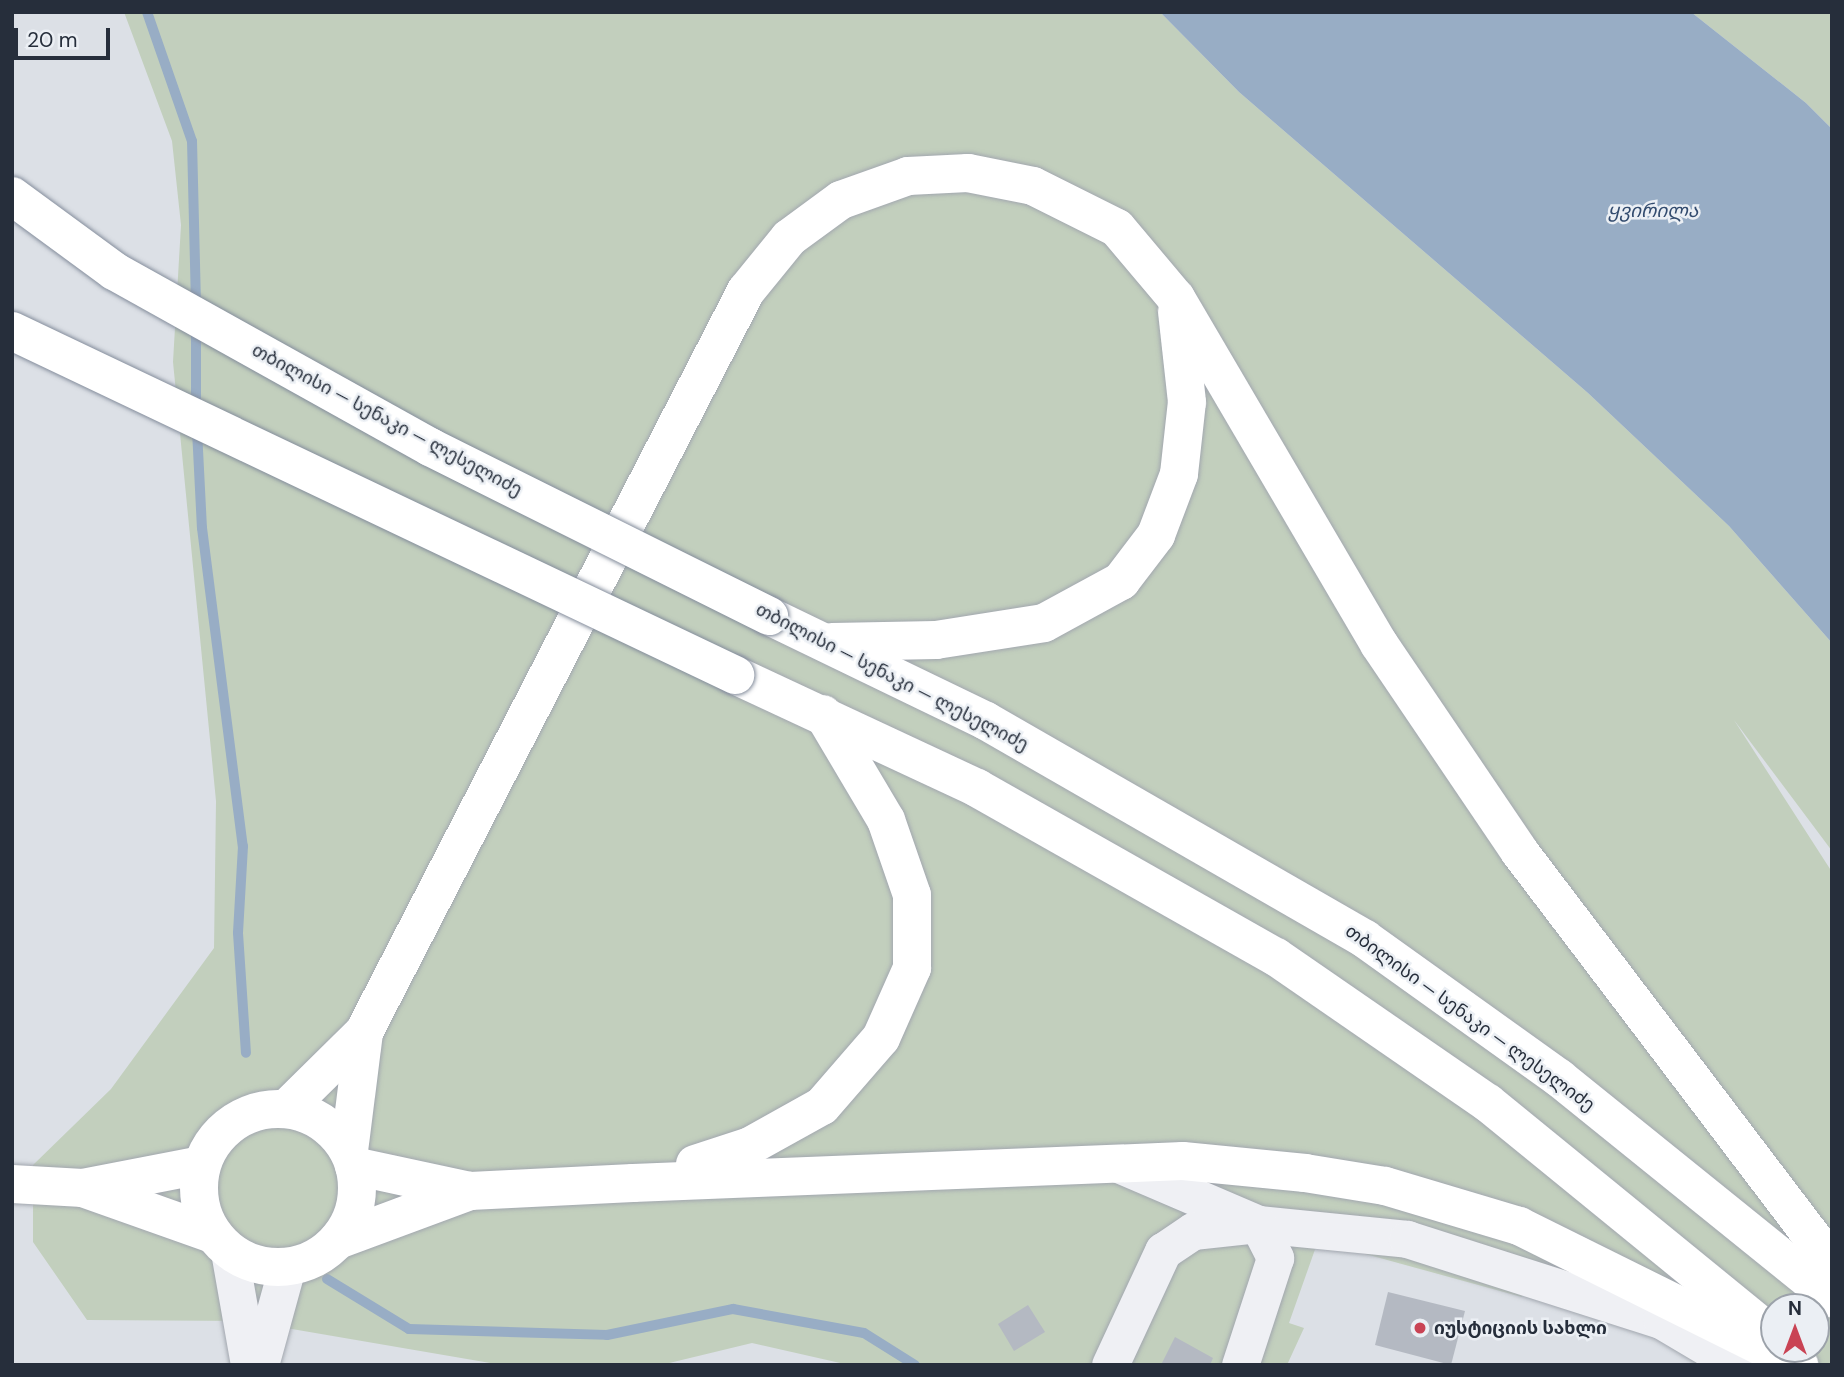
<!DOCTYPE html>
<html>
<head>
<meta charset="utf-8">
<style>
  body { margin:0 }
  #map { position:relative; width:1844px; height:1377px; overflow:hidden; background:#dce0e6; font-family:"DM Sans","Noto Sans Georgian",sans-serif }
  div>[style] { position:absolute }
  .green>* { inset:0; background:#c2cfbd }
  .water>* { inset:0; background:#98adc5 }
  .stream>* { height:10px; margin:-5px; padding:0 5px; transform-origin:5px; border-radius:5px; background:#98adc5 }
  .building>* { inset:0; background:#b4b9c2 }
  .roads { filter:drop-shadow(0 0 2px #a2a7af) drop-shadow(0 0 2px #a2a7af) }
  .minor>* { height:37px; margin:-18.5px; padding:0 18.5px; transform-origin:18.5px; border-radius:18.5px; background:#eff0f4 }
  .major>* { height:38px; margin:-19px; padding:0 19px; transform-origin:19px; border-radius:19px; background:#fff }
  .major>.ring { margin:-19px; padding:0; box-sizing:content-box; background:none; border:38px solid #fff; border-radius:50% }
  .highway>* { height:38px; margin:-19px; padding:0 19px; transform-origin:19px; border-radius:19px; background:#fff }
  .bridges { filter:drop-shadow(0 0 2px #848d9c) drop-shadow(0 0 2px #848d9c) }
  .highway-bridge>* { height:38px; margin:-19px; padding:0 19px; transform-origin:19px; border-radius:19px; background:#fff }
  .dots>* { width:19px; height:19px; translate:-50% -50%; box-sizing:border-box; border:4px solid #ebeff4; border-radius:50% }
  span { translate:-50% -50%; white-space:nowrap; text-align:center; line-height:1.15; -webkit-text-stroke:5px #ebeff4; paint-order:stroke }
  .street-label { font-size:18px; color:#262e3b }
  .poi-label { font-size:18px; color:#262e3b; font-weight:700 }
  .left { translate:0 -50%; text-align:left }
  .water-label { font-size:19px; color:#324b6e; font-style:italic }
  .frame { position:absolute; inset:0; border:14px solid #262e3b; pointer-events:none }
  .north { position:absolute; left:1760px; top:1293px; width:70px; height:70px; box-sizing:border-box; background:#ebeff4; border:2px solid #9ca2aa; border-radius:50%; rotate:0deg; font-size:19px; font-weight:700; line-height:28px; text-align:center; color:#262e3b }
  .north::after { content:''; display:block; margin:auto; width:24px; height:32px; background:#c94354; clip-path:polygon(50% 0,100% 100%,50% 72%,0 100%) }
  .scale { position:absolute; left:14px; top:28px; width:96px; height:32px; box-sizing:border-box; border:4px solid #262e3b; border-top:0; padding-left:9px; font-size:21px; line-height:24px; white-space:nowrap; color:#262e3b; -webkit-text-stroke:5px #ebeff4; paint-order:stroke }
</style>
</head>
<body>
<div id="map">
  <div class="green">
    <div style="clip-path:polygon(evenodd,124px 12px,1160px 12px,1239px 92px,1588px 393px,1729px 526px,1832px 643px,1832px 851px,1734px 720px,1832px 872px,1832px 1365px,1715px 1365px,1528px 1281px,1522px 1297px,1318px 1241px,1289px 1323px,1304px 1328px,1287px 1365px,849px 1365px,752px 1343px,661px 1365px,502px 1365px,246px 1321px,87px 1320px,33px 1242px,33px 1165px,111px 1089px,214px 948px,216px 801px,173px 362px,181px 225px,172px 141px,124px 12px,1774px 1307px,1816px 1307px,1816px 1349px,1774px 1349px,1774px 1307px)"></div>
    <div style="clip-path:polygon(1691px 12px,1832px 12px,1832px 129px,1806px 103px)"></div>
  </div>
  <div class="water">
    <div style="clip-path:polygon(1160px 12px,1691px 12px,1806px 103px,1832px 129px,1832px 643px,1729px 526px,1588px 393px,1239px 92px)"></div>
  </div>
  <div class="stream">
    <div style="left:147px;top:12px;width:137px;rotate:70.8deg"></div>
    <div style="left:192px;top:141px;width:165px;rotate:88.6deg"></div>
    <div style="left:196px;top:325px;width:83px;rotate:90deg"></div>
    <div style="left:197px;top:430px;width:98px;rotate:87.1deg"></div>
    <div style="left:202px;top:528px;width:321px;rotate:82.7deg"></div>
    <div style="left:243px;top:846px;width:87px;rotate:93.3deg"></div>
    <div style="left:238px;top:933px;width:120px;rotate:86.2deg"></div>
    <div style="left:327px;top:1279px;width:96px;rotate:31.4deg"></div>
    <div style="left:409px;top:1329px;width:198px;rotate:1.7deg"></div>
    <div style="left:607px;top:1335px;width:129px;rotate:-11.7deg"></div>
    <div style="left:733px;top:1309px;width:133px;rotate:10.4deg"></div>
    <div style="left:864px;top:1333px;width:60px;rotate:32.1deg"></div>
  </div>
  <div class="building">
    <div style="clip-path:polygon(1388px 1292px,1465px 1311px,1451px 1365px,1375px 1345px)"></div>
    <div style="clip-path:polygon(1028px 1305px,1045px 1332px,1014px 1351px,998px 1324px)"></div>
    <div style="clip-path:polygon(1175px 1337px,1213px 1358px,1210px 1365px,1161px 1365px)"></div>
  </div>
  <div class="roads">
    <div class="minor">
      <div style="left:1116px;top:1163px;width:155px;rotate:23.2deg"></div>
      <div style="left:1258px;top:1224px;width:150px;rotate:5.7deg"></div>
      <div style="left:1407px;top:1239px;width:267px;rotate:17.7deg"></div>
      <div style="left:1661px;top:1320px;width:88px;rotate:30.6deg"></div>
      <div style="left:229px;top:1251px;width:116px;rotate:80deg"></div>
      <div style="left:260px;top:1365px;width:102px;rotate:-74.6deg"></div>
      <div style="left:1110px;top:1365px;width:126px;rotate:-65.1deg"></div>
      <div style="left:1163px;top:1251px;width:36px;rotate:-34deg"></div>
      <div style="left:1193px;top:1231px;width:65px;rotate:-6.1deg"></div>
      <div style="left:1258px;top:1224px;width:38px;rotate:63deg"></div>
      <div style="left:1275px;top:1258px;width:113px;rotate:108.1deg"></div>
    </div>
    <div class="major">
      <div class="ring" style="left:199px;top:1109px;width:120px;height:120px"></div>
      <div style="left:354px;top:1166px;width:119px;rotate:12.2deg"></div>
      <div style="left:12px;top:1184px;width:71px;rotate:3.2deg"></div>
      <div style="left:83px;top:1188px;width:120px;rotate:-11deg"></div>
      <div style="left:83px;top:1188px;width:137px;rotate:19.6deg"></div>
      <div style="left:338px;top:1240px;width:141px;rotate:-20.4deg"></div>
      <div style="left:470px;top:1191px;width:163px;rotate:-2.8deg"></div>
    </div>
    <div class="highway">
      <div style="left:769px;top:616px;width:241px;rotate:25.8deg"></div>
      <div style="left:986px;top:721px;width:437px;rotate:29.9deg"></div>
      <div style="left:1365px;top:939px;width:239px;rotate:35.6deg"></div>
      <div style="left:1559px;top:1078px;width:351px;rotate:38.9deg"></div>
      <div style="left:832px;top:642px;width:104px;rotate:-1.1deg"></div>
      <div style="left:936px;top:640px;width:109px;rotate:-8.9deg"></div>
      <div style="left:1044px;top:623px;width:88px;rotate:-28.6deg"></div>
      <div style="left:1121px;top:581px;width:58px;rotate:-52.7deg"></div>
      <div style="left:1156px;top:535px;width:65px;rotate:-69.3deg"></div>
      <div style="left:1179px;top:474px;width:72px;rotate:-83.7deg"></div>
      <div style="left:1187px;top:402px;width:91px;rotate:-96.3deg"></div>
      <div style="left:735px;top:675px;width:267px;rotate:25deg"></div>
      <div style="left:977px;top:788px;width:343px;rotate:29.5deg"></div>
      <div style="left:1276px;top:957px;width:257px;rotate:34.6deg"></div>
      <div style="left:1488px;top:1103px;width:369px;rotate:39.2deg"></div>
      <div style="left:286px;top:1109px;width:110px;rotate:-44.6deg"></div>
      <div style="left:364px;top:1032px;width:834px;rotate:-62.73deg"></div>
      <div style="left:746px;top:291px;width:68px;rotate:-50.9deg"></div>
      <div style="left:789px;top:238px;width:64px;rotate:-36.2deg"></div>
      <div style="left:841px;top:200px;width:71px;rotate:-19.7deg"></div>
      <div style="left:908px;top:176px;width:60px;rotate:-2.9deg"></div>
      <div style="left:968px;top:173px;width:66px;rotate:11.3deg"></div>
      <div style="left:1033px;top:186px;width:94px;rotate:26.6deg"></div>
      <div style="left:1117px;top:228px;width:92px;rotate:49.9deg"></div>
      <div style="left:1176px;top:298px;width:401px;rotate:59.6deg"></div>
      <div style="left:1379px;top:644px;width:250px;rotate:55.9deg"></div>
      <div style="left:1519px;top:851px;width:517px;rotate:52.78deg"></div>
      <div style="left:349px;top:1151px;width:120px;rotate:-82.8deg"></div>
      <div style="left:695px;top:1164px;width:58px;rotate:-18.1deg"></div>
      <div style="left:750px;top:1146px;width:82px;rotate:-29.1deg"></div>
      <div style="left:822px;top:1106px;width:90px;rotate:-49.1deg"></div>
      <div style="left:881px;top:1038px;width:77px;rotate:-66.1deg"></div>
      <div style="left:912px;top:968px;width:73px;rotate:-90deg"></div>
      <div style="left:912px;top:895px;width:79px;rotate:-109.1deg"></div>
      <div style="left:886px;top:820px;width:123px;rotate:-120.7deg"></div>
      <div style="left:633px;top:1183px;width:550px;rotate:-2.29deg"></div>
      <div style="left:1183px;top:1161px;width:123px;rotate:5.6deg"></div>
      <div style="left:1305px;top:1173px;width:81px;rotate:9.2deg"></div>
      <div style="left:1385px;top:1186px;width:140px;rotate:16.6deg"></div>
      <div style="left:1519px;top:1226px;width:313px;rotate:26.4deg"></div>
    </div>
  </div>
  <div class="bridges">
    <div class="highway-bridge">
      <div style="left:12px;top:196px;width:127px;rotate:36.3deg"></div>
      <div style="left:114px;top:271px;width:362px;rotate:29.1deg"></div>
      <div style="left:430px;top:447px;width:379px;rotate:26.5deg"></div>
      <div style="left:12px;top:331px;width:801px;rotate:25.44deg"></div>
    </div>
  </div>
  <div class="dots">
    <div style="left:1420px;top:1328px;background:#c94354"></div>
  </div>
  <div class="street-label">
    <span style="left:387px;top:420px;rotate:28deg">თბილისი — სენაკი — ლესელიძე</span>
    <span style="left:892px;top:677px;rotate:27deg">თბილისი — სენაკი — ლესელიძე</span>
    <span style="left:1470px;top:1018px;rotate:36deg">თბილისი — სენაკი — ლესელიძე</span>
  </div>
  <div class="poi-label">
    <span class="left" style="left:1434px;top:1328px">იუსტიციის სახლი</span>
  </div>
  <div class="water-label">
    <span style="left:1653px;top:211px">ყვირილა</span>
  </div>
  <div class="frame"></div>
  <div class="north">N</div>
  <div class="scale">20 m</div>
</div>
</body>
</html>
